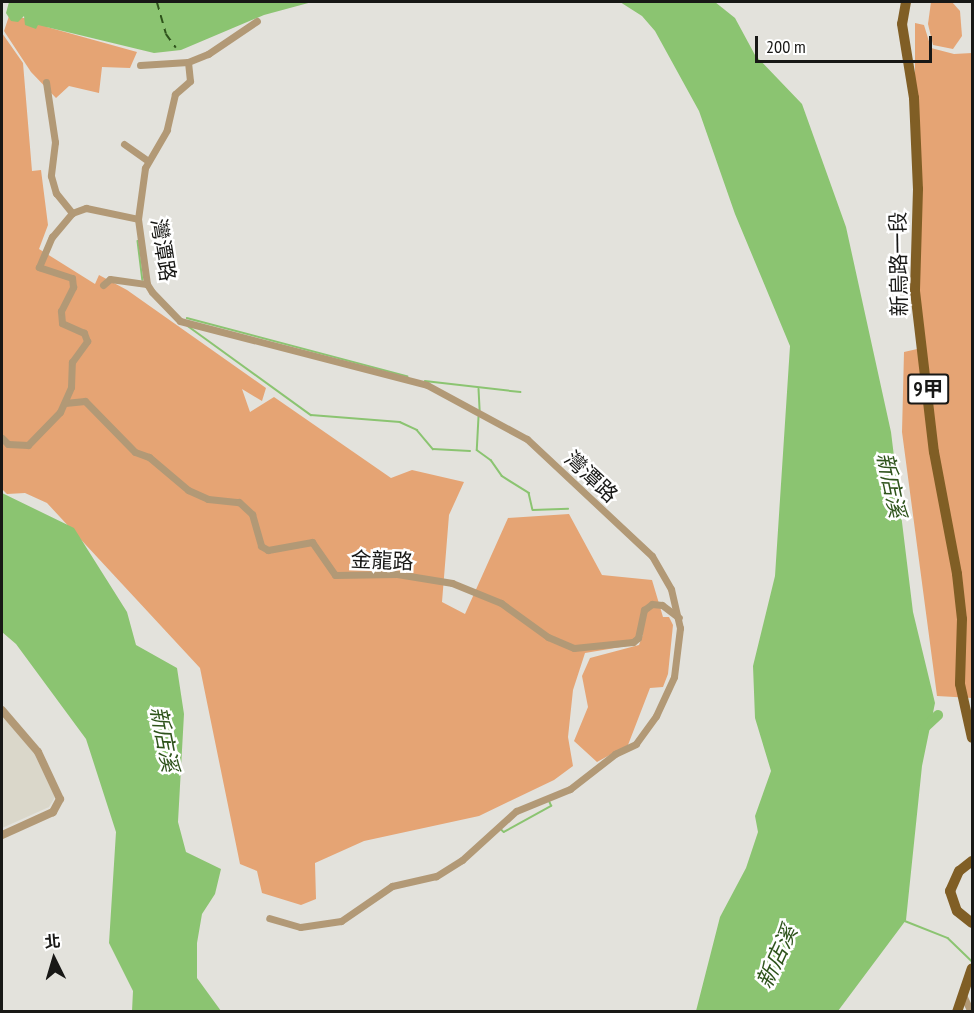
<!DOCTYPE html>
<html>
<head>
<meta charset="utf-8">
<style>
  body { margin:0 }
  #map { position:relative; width:974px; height:1013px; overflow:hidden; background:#e3e2dc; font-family:"PT Sans Narrow","Noto Sans TC",sans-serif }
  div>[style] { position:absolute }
  .built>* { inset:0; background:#dad7ca }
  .green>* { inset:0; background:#e5a474 }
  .water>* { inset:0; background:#8bc471 }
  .stream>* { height:1.5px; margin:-0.75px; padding:0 0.75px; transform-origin:0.75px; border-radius:0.75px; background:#8bc471 }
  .river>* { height:10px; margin:-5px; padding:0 5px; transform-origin:5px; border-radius:5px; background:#8bc471 }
  .ferry>* { height:1.5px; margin-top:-0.75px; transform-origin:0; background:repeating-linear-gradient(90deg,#2e531b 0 8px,transparent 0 14px) }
  .minor>* { height:7px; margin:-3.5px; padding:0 3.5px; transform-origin:3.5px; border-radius:3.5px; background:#b29976 }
  .tertiary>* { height:8px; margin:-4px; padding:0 4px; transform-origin:4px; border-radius:4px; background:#b29976 }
  .primary>* { height:10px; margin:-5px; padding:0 5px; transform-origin:5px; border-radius:5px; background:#805e25 }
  span { translate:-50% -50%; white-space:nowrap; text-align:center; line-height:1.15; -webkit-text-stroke:5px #fff; paint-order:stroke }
  .shield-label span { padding:2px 4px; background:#fff; border:2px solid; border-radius:4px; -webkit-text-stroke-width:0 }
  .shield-label { font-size:20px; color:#181816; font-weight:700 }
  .street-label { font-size:21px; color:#181816 }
  .water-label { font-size:22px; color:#2e531b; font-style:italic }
  .frame { position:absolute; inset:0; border:3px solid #181816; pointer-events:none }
  .north { position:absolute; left:24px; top:929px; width:60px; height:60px; -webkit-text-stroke:4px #fff; paint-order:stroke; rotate:355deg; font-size:16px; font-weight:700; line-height:24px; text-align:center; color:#181816 }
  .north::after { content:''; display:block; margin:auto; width:21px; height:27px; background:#181816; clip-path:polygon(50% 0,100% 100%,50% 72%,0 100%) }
  .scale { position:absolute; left:755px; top:36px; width:177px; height:27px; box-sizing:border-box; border:3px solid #181816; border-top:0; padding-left:8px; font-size:18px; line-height:21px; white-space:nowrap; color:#181816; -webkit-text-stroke:4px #fff; paint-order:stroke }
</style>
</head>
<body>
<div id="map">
  <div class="built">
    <div style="clip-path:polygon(2px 715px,34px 753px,55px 797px,49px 807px,2px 828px)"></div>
  </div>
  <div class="green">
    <div style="clip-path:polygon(931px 2px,952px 2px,960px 11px,962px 36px,953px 49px,933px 45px,928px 24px)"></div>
    <div style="clip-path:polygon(9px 16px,38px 20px,47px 27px,137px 52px,130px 68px,102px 67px,99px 93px,69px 86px,56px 98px,31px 72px,4px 31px)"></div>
    <div style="clip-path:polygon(915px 23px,924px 25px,931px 48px,954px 54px,972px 53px,972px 698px,937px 696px,902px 432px,904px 352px,926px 347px,915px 285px)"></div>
    <div style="clip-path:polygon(2px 33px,23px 63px,32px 171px,41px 170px,48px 225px,39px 249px,95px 284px,99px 275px,127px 290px,266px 388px,262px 401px,242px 389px,250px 412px,274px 397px,391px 478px,412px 470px,464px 482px,449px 515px,442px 602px,465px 614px,508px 518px,569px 514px,602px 575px,652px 580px,663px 617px,669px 617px,673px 625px,668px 674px,663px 687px,650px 688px,628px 745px,597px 762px,574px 741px,588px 707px,582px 676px,590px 658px,639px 645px,643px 634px,627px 646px,585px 653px,573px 690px,568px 737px,573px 766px,554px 780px,479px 816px,364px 841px,315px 863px,316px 899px,301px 905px,262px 893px,257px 871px,240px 864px,200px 668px,47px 503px,25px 493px,7px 494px,2px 489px)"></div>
  </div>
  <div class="water">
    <div style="clip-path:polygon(9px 2px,312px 2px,264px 15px,181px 50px,154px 53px,38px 25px,36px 29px,25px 25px,24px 16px,18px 22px,11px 21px,6px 13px)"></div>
    <div style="clip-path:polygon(620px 2px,715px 2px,735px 18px,755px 55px,802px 104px,846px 227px,891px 432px,913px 612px,935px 703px,922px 766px,906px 920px,838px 1011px,696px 1011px,720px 917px,746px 868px,758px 832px,755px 816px,771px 771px,755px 718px,753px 666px,775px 576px,790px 346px,735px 214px,699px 111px,655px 31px,642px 16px)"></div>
    <div style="clip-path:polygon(2px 493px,74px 528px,127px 612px,136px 645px,177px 668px,184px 714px,178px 822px,186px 852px,221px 869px,215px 894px,202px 914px,197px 943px,197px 978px,221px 1011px,132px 1011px,133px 991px,109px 943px,116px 832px,86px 739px,16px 644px,2px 632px)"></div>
  </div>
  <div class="stream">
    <div style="left:138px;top:241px;width:39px;rotate:83deg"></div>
    <div style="left:187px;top:318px;width:228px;rotate:14.8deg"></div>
    <div style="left:188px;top:326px;width:152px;rotate:35.9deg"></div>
    <div style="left:311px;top:415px;width:89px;rotate:4.5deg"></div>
    <div style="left:400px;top:422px;width:19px;rotate:25deg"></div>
    <div style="left:417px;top:430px;width:25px;rotate:50deg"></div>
    <div style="left:433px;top:449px;width:37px;rotate:3deg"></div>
    <div style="left:425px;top:381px;width:96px;rotate:6.6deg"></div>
    <div style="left:479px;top:389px;width:21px;rotate:87deg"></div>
    <div style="left:479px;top:417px;width:33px;rotate:93deg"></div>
    <div style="left:477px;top:450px;width:17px;rotate:36deg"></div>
    <div style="left:491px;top:460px;width:19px;rotate:55deg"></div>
    <div style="left:502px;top:476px;width:32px;rotate:32deg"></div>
    <div style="left:529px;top:493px;width:17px;rotate:77deg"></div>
    <div style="left:533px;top:510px;width:35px;rotate:-2deg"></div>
    <div style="left:501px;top:829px;width:4px;rotate:45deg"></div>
    <div style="left:504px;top:832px;width:54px;rotate:-29deg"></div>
    <div style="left:551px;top:806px;width:5px;rotate:-112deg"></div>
    <div style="left:905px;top:921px;width:46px;rotate:21.6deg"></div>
    <div style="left:948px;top:938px;width:33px;rotate:44deg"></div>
  </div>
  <div class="river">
    <div style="left:922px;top:730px;width:22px;rotate:-43deg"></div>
  </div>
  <div class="ferry">
    <div style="left:157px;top:2px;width:33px;rotate:74deg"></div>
    <div style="left:166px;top:34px;width:17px;rotate:54deg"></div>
  </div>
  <div class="minor">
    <div style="left:188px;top:62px;width:19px;rotate:84deg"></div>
    <div style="left:190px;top:81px;width:20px;rotate:139deg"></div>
    <div style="left:175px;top:94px;width:37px;rotate:103deg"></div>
    <div style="left:167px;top:130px;width:44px;rotate:120.1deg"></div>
    <div style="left:145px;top:168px;width:51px;rotate:97.8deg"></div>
    <div style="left:138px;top:219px;width:66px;rotate:82.1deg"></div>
    <div style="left:147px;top:284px;width:9px;rotate:58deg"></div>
    <div style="left:152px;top:292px;width:40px;rotate:46deg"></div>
    <div style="left:180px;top:321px;width:255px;rotate:14.5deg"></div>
    <div style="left:427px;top:385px;width:114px;rotate:28.4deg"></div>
    <div style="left:527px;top:439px;width:171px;rotate:43.1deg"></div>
    <div style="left:652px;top:556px;width:38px;rotate:60deg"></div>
    <div style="left:671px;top:589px;width:40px;rotate:77deg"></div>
    <div style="left:680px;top:628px;width:49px;rotate:97deg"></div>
    <div style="left:674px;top:677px;width:43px;rotate:114.8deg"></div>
    <div style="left:656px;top:716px;width:34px;rotate:126deg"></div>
    <div style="left:636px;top:744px;width:23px;rotate:155deg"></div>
    <div style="left:615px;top:754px;width:57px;rotate:142.1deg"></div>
    <div style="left:570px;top:789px;width:58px;rotate:157.8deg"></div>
    <div style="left:516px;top:811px;width:73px;rotate:137.8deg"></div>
    <div style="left:462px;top:860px;width:31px;rotate:148deg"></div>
    <div style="left:436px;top:876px;width:45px;rotate:167.2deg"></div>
    <div style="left:392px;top:886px;width:62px;rotate:145.5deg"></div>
    <div style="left:341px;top:921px;width:41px;rotate:171.7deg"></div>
    <div style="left:300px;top:927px;width:32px;rotate:-164deg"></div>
    <div style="left:140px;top:65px;width:48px;rotate:-3.6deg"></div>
    <div style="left:188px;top:62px;width:22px;rotate:-22deg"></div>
    <div style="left:208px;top:54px;width:59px;rotate:-34deg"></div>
    <div style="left:46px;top:82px;width:61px;rotate:81.5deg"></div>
    <div style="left:55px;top:142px;width:34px;rotate:97deg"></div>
    <div style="left:51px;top:176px;width:18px;rotate:74deg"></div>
    <div style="left:56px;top:193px;width:26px;rotate:51deg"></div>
    <div style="left:124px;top:144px;width:28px;rotate:35deg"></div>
    <div style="left:103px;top:285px;width:9px;rotate:-41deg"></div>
    <div style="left:110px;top:279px;width:37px;rotate:8deg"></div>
    <div style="left:65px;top:403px;width:20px;rotate:-6deg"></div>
    <div style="left:85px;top:401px;width:71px;rotate:45.6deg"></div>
    <div style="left:135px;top:452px;width:15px;rotate:20deg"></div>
    <div style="left:149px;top:457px;width:51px;rotate:40.2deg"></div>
    <div style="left:188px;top:490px;width:22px;rotate:24deg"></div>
    <div style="left:208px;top:499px;width:31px;rotate:6deg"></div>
    <div style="left:239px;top:502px;width:18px;rotate:43deg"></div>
    <div style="left:252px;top:514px;width:33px;rotate:74deg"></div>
    <div style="left:261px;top:546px;width:8px;rotate:30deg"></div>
    <div style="left:268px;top:550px;width:45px;rotate:-10.3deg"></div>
    <div style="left:312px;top:542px;width:40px;rotate:55.1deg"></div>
    <div style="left:335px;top:575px;width:62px;rotate:-0.9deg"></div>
    <div style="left:397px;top:574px;width:56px;rotate:9.3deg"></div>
    <div style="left:452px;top:583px;width:53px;rotate:22.2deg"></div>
    <div style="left:501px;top:603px;width:58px;rotate:35.9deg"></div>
    <div style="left:548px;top:637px;width:28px;rotate:23deg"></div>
    <div style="left:574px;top:648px;width:59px;rotate:-5.8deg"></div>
    <div style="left:633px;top:642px;width:6px;rotate:-39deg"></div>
    <div style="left:638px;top:638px;width:29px;rotate:-78deg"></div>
    <div style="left:644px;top:610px;width:10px;rotate:-37deg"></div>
    <div style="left:652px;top:604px;width:10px;rotate:6deg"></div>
    <div style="left:662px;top:605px;width:21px;rotate:37deg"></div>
    <div style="left:2px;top:438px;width:8px;rotate:45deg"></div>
    <div style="left:8px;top:444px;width:20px;rotate:3deg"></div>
    <div style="left:28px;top:445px;width:46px;rotate:-45.9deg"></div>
    <div style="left:60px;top:412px;width:27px;rotate:-66deg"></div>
    <div style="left:71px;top:387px;width:25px;rotate:-88deg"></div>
    <div style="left:72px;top:362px;width:26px;rotate:-54deg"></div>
    <div style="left:87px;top:341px;width:9px;rotate:-111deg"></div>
    <div style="left:84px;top:333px;width:24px;rotate:-156deg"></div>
    <div style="left:62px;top:323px;width:12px;rotate:-95deg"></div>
    <div style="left:61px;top:311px;width:27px;rotate:-63deg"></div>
    <div style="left:73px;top:287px;width:9px;rotate:-96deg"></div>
    <div style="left:72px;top:278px;width:35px;rotate:-162deg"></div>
    <div style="left:39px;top:267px;width:33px;rotate:-67deg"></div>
    <div style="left:52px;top:237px;width:31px;rotate:-50deg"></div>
    <div style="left:72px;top:213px;width:15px;rotate:-20deg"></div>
    <div style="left:86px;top:208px;width:53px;rotate:11.9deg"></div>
    <div style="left:963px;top:995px;width:19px;rotate:65deg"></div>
  </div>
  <div class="tertiary">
    <div style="left:2px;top:710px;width:55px;rotate:49.4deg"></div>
    <div style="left:38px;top:752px;width:52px;rotate:64.9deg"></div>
    <div style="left:60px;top:799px;width:15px;rotate:118deg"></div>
    <div style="left:53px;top:812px;width:56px;rotate:155.7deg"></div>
  </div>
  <div class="primary">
    <div style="left:906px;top:2px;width:22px;rotate:100deg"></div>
    <div style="left:902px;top:24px;width:75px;rotate:80.8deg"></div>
    <div style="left:914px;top:98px;width:91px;rotate:87.5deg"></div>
    <div style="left:918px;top:189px;width:102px;rotate:91.7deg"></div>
    <div style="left:915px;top:291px;width:162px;rotate:83.3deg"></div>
    <div style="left:934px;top:452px;width:124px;rotate:79.3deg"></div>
    <div style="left:957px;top:574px;width:45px;rotate:83.7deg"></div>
    <div style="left:962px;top:619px;width:65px;rotate:91.8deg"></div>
    <div style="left:960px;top:684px;width:55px;rotate:77.5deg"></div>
    <div style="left:972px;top:861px;width:16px;rotate:142deg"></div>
    <div style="left:959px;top:871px;width:22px;rotate:114deg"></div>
    <div style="left:950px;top:891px;width:21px;rotate:71deg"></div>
    <div style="left:957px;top:911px;width:19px;rotate:39deg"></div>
    <div style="left:957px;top:1012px;width:46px;rotate:-71.2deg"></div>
  </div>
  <div class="shield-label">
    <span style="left:928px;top:389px">9甲</span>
  </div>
  <div class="street-label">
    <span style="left:163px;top:250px;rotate:81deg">灣潭路</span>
    <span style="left:899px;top:264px;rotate:-91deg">新烏路一段</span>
    <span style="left:591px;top:477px;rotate:43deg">灣潭路</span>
    <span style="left:382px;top:561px;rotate:2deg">金龍路</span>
  </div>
  <div class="water-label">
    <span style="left:891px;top:485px;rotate:78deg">新店溪</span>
    <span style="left:164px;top:739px;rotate:79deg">新店溪</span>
    <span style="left:777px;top:957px;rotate:-65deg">新店溪</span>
  </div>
  <div class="frame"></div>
  <div class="north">北</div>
  <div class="scale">200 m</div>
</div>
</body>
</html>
